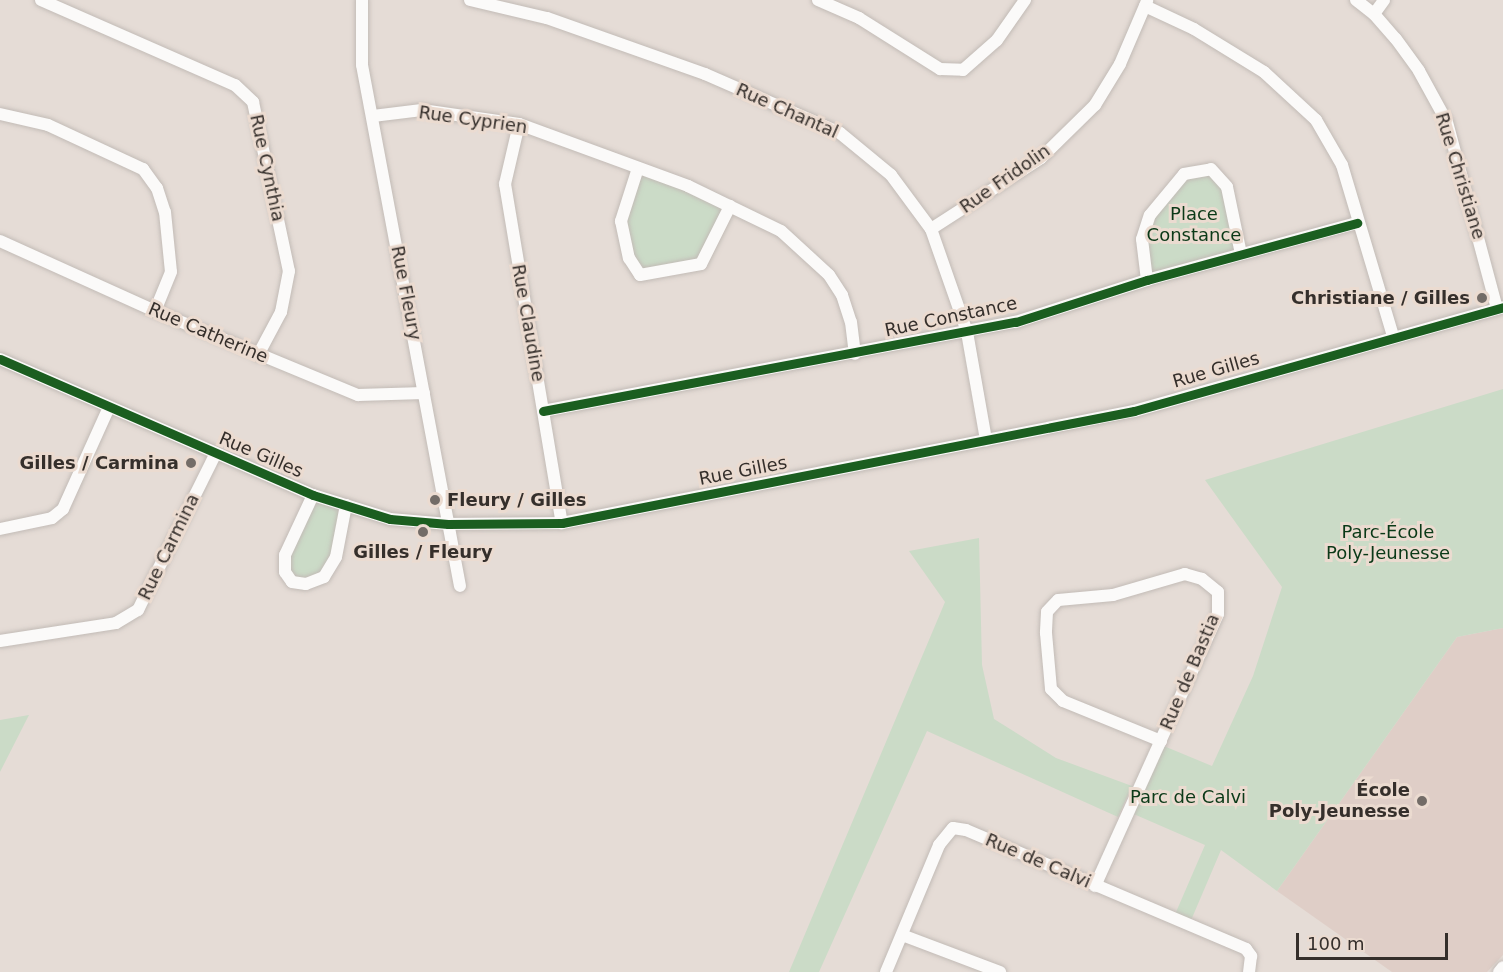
<!DOCTYPE html>
<html>
<head>
<meta charset="utf-8">
<style>
  body { margin:0 }
  #map { position:relative; width:1503px; height:972px; overflow:hidden; background:#e5dcd6; font-family:"DejaVu Sans",sans-serif }
  div>[style] { position:absolute }
  .education>* { inset:0; background:#dfcec7 }
  .green>* { inset:0; background:#cbdbc7 }
  .roads { filter:drop-shadow(0 0 2px #c2bbb6) drop-shadow(0 0 2px #c2bbb6) }
  .minor>* { height:12px; margin:-6px; padding:0 6px; transform-origin:6px; border-radius:6px; background:#fbfaf9 }
  .cycleway>* { height:9px; margin:-4.5px; padding:0 4.5px; transform-origin:4.5px; border-radius:4.5px; background:#1b5e20 }
  .dots>* { width:16px; height:16px; translate:-50% -50%; box-sizing:border-box; border:3px solid #ebdbd0; border-radius:50% }
  span { translate:-50% -50%; white-space:nowrap; text-align:center; line-height:1.15; -webkit-text-stroke:6px #ebdbd0; paint-order:stroke }
  .street-label { font-size:18px; color:#352f2b }
  .park-label { font-size:18px; color:#0a3917 }
  .poi-label { font-size:18px; color:#352f2b; font-weight:700 }
  .right { translate:-100% -50%; text-align:right }
  .left { translate:0 -50%; text-align:left }
  .scale { position:absolute; left:1296px; top:933px; width:152px; height:27px; box-sizing:border-box; border:3px solid #352f2b; border-top:0; padding-left:8px; font-size:18px; line-height:21px; white-space:nowrap; color:#352f2b; -webkit-text-stroke:4px #ebdbd0; paint-order:stroke }
</style>
</head>
<body>
<div id="map">
  <div class="education">
    <div style="clip-path:polygon(1503px 628px,1503px 955px,1487px 972px,1392px 972px,1277px 891px,1457px 637px)"></div>
  </div>
  <div class="green">
    <div style="clip-path:polygon(638px 168px,730px 206px,701px 264px,640px 275px,621px 221px)"></div>
    <div style="clip-path:polygon(1211px 169px,1227px 187px,1241px 254px,1147px 280px,1142px 239px,1150px 215px,1184px 174px)"></div>
    <div style="clip-path:polygon(1503px 389px,1503px 628px,1457px 637px,1277px 891px,1221px 850px,1189px 925px,1173px 919px,1205px 845px,1129px 812px,1159px 744px,1212px 766px,1253px 676px,1282px 587px,1205px 480px)"></div>
    <div style="clip-path:polygon(313px 495px,346px 505px,324px 577px,292px 582px,285px 555px)"></div>
    <div style="clip-path:polygon(979px 538px,982px 665px,994px 719px,1056px 758px,1132px 786px,1118px 817px,927px 731px,819px 972px,789px 972px,945px 602px,909px 551px)"></div>
    <div style="clip-path:polygon(29px 715px,0 772px,0 773px,0 720px)"></div>
  </div>
  <div class="roads">
    <div class="minor">
      <div style="left:41px;top:0;width:212px;rotate:23.7deg"></div>
      <div style="left:235px;top:85px;width:25px;rotate:43deg"></div>
      <div style="left:253px;top:102px;width:173px;rotate:78deg"></div>
      <div style="left:289px;top:271px;width:42px;rotate:101deg"></div>
      <div style="left:281px;top:312px;width:49px;rotate:118.1deg"></div>
      <div style="left:362px;top:0;width:65px;rotate:90deg"></div>
      <div style="left:362px;top:65px;width:530px;rotate:79.35deg"></div>
      <div style="left:470px;top:0;width:79px;rotate:13.2deg"></div>
      <div style="left:547px;top:18px;width:168px;rotate:19.5deg"></div>
      <div style="left:705px;top:74px;width:147px;rotate:23.6deg"></div>
      <div style="left:840px;top:133px;width:66px;rotate:39.5deg"></div>
      <div style="left:891px;top:175px;width:67px;rotate:53.5deg"></div>
      <div style="left:931px;top:229px;width:109px;rotate:70.7deg"></div>
      <div style="left:967px;top:332px;width:110px;rotate:80deg"></div>
      <div style="left:818px;top:0;width:45px;rotate:23.7deg"></div>
      <div style="left:859px;top:18px;width:96px;rotate:32.2deg"></div>
      <div style="left:940px;top:69px;width:23px;rotate:2deg"></div>
      <div style="left:963px;top:70px;width:45px;rotate:-41.4deg"></div>
      <div style="left:997px;top:40px;width:49px;rotate:-55deg"></div>
      <div style="left:1356px;top:0;width:23px;rotate:38deg"></div>
      <div style="left:1374px;top:14px;width:33px;rotate:49deg"></div>
      <div style="left:1396px;top:39px;width:39px;rotate:54deg"></div>
      <div style="left:1419px;top:71px;width:58px;rotate:61.2deg"></div>
      <div style="left:1447px;top:122px;width:193px;rotate:75deg"></div>
      <div style="left:1145px;top:6px;width:54px;rotate:25.1deg"></div>
      <div style="left:1194px;top:29px;width:82px;rotate:31.6deg"></div>
      <div style="left:1264px;top:72px;width:71px;rotate:42.7deg"></div>
      <div style="left:1316px;top:120px;width:52px;rotate:60deg"></div>
      <div style="left:1342px;top:165px;width:178px;rotate:73.4deg"></div>
      <div style="left:1374px;top:14px;width:17px;rotate:-54deg"></div>
      <div style="left:0;top:114px;width:49px;rotate:12.9deg"></div>
      <div style="left:48px;top:125px;width:105px;rotate:24.9deg"></div>
      <div style="left:143px;top:169px;width:24px;rotate:54deg"></div>
      <div style="left:157px;top:188px;width:25px;rotate:72deg"></div>
      <div style="left:165px;top:212px;width:60px;rotate:84.3deg"></div>
      <div style="left:171px;top:272px;width:42px;rotate:112.3deg"></div>
      <div style="left:373px;top:116px;width:49px;rotate:-7deg"></div>
      <div style="left:422px;top:110px;width:98px;rotate:8.2deg"></div>
      <div style="left:519px;top:124px;width:180px;rotate:20.1deg"></div>
      <div style="left:688px;top:186px;width:103px;rotate:25.8deg"></div>
      <div style="left:781px;top:231px;width:65px;rotate:42.5deg"></div>
      <div style="left:829px;top:275px;width:24px;rotate:57deg"></div>
      <div style="left:842px;top:295px;width:28px;rotate:72deg"></div>
      <div style="left:851px;top:322px;width:32px;rotate:83deg"></div>
      <div style="left:519px;top:124px;width:62px;rotate:103.1deg"></div>
      <div style="left:505px;top:184px;width:344px;rotate:80.5deg"></div>
      <div style="left:638px;top:168px;width:56px;rotate:107.8deg"></div>
      <div style="left:621px;top:221px;width:38px;rotate:78deg"></div>
      <div style="left:629px;top:258px;width:20px;rotate:57deg"></div>
      <div style="left:640px;top:275px;width:62px;rotate:-10.2deg"></div>
      <div style="left:701px;top:264px;width:65px;rotate:-63.4deg"></div>
      <div style="left:931px;top:229px;width:131px;rotate:-32.8deg"></div>
      <div style="left:1041px;top:158px;width:76px;rotate:-44.5deg"></div>
      <div style="left:1095px;top:105px;width:48px;rotate:-58.6deg"></div>
      <div style="left:1120px;top:64px;width:69px;rotate:-66.8deg"></div>
      <div style="left:0;top:241px;width:170px;rotate:24.3deg"></div>
      <div style="left:155px;top:311px;width:220px;rotate:22.5deg"></div>
      <div style="left:358px;top:395px;width:66px;rotate:-1.7deg"></div>
      <div style="left:1147px;top:280px;width:41px;rotate:-97deg"></div>
      <div style="left:1142px;top:239px;width:25px;rotate:-72deg"></div>
      <div style="left:1150px;top:215px;width:53px;rotate:-50.3deg"></div>
      <div style="left:1184px;top:174px;width:27px;rotate:-10deg"></div>
      <div style="left:1211px;top:169px;width:24px;rotate:48deg"></div>
      <div style="left:1227px;top:187px;width:68px;rotate:78.2deg"></div>
      <div style="left:0;top:359px;width:341px;rotate:23.5deg"></div>
      <div style="left:313px;top:495px;width:81px;rotate:17.3deg"></div>
      <div style="left:390px;top:519px;width:58px;rotate:4.9deg"></div>
      <div style="left:448px;top:524px;width:114px;rotate:-0.5deg"></div>
      <div style="left:562px;top:523px;width:583px;rotate:-11.08deg"></div>
      <div style="left:1134px;top:411px;width:383px;rotate:-15.7deg"></div>
      <div style="left:543px;top:411px;width:481px;rotate:-10.7deg"></div>
      <div style="left:1016px;top:322px;width:138px;rotate:-17.8deg"></div>
      <div style="left:1147px;top:280px;width:218px;rotate:-15.2deg"></div>
      <div style="left:313px;top:495px;width:66px;rotate:115deg"></div>
      <div style="left:285px;top:555px;width:17px;rotate:90deg"></div>
      <div style="left:285px;top:572px;width:12px;rotate:55deg"></div>
      <div style="left:292px;top:582px;width:14px;rotate:8deg"></div>
      <div style="left:306px;top:584px;width:19px;rotate:-21deg"></div>
      <div style="left:324px;top:577px;width:23px;rotate:-59deg"></div>
      <div style="left:336px;top:557px;width:53px;rotate:-79.1deg"></div>
      <div style="left:0;top:529px;width:53px;rotate:-11.9deg"></div>
      <div style="left:52px;top:518px;width:14px;rotate:-39deg"></div>
      <div style="left:63px;top:509px;width:112px;rotate:-65.7deg"></div>
      <div style="left:0;top:641px;width:117px;rotate:-8.8deg"></div>
      <div style="left:116px;top:623px;width:26px;rotate:-31deg"></div>
      <div style="left:138px;top:610px;width:175px;rotate:-63.6deg"></div>
      <div style="left:1095px;top:886px;width:156px;rotate:-65.7deg"></div>
      <div style="left:1159px;top:744px;width:143px;rotate:-65.6deg"></div>
      <div style="left:1218px;top:614px;width:22px;rotate:-90deg"></div>
      <div style="left:1218px;top:592px;width:21px;rotate:-141deg"></div>
      <div style="left:1202px;top:579px;width:18px;rotate:-164deg"></div>
      <div style="left:1185px;top:574px;width:75px;rotate:163.7deg"></div>
      <div style="left:1113px;top:595px;width:55px;rotate:174.8deg"></div>
      <div style="left:1058px;top:600px;width:16px;rotate:133deg"></div>
      <div style="left:1047px;top:612px;width:21px;rotate:93deg"></div>
      <div style="left:1046px;top:633px;width:56px;rotate:84.9deg"></div>
      <div style="left:1051px;top:689px;width:17px;rotate:45deg"></div>
      <div style="left:1063px;top:701px;width:106px;rotate:22.2deg"></div>
      <div style="left:902px;top:935px;width:105px;rotate:20.7deg"></div>
      <div style="left:886px;top:972px;width:138px;rotate:-67.3deg"></div>
      <div style="left:939px;top:845px;width:22px;rotate:-51deg"></div>
      <div style="left:953px;top:828px;width:13px;rotate:9deg"></div>
      <div style="left:966px;top:830px;width:304px;rotate:23deg"></div>
      <div style="left:1246px;top:949px;width:9px;rotate:54deg"></div>
      <div style="left:1251px;top:956px;width:16px;rotate:97deg"></div>
      <div style="left:1499px;top:972px;width:6px;rotate:-51deg"></div>
    </div>
  </div>
  <div class="cycleway">
    <div style="left:0;top:359px;width:341px;rotate:23.5deg"></div>
    <div style="left:313px;top:495px;width:81px;rotate:17.3deg"></div>
    <div style="left:390px;top:519px;width:58px;rotate:4.9deg"></div>
    <div style="left:448px;top:524px;width:114px;rotate:-0.5deg"></div>
    <div style="left:562px;top:523px;width:583px;rotate:-11.08deg"></div>
    <div style="left:1134px;top:411px;width:383px;rotate:-15.7deg"></div>
    <div style="left:543px;top:411px;width:481px;rotate:-10.7deg"></div>
    <div style="left:1016px;top:322px;width:138px;rotate:-17.8deg"></div>
    <div style="left:1147px;top:280px;width:218px;rotate:-15.2deg"></div>
  </div>
  <div class="dots">
    <div style="left:1482px;top:298px;background:#736c67"></div>
    <div style="left:191px;top:463px;background:#736c67"></div>
    <div style="left:435px;top:500px;background:#736c67"></div>
    <div style="left:423px;top:532px;background:#736c67"></div>
    <div style="left:1422px;top:801px;background:#736c67"></div>
  </div>
  <div class="street-label">
    <span style="left:787px;top:111px;rotate:24deg">Rue Chantal</span>
    <span style="left:473px;top:120px;rotate:8deg">Rue Cyprien</span>
    <span style="left:267px;top:168px;rotate:78deg">Rue Cynthia</span>
    <span style="left:1460px;top:176px;rotate:73deg">Rue Christiane</span>
    <span style="left:1005px;top:179px;rotate:-35deg">Rue Fridolin</span>
    <span style="left:406px;top:293px;rotate:79deg">Rue Fleury</span>
    <span style="left:951px;top:317px;rotate:-12deg">Rue Constance</span>
    <span style="left:528px;top:323px;rotate:80deg">Rue Claudine</span>
    <span style="left:208px;top:333px;rotate:23deg">Rue Catherine</span>
    <span style="left:1216px;top:370px;rotate:-16deg">Rue Gilles</span>
    <span style="left:261px;top:455px;rotate:23deg">Rue Gilles</span>
    <span style="left:743px;top:471px;rotate:-11deg">Rue Gilles</span>
    <span style="left:169px;top:547px;rotate:-64deg">Rue Carmina</span>
    <span style="left:1190px;top:672px;rotate:-67deg">Rue de Bastia</span>
    <span style="left:1038px;top:861px;rotate:23deg">Rue de Calvi</span>
  </div>
  <div class="park-label">
    <span style="left:1194px;top:225px">Place<br>Constance</span>
    <span style="left:1388px;top:543px">Parc-École<br>Poly-Jeunesse</span>
    <span style="left:1188px;top:797px">Parc de Calvi</span>
  </div>
  <div class="poi-label">
    <span class="right" style="left:1470px;top:298px">Christiane / Gilles</span>
    <span class="right" style="left:179px;top:463px">Gilles / Carmina</span>
    <span class="left" style="left:447px;top:500px">Fleury / Gilles</span>
    <span style="left:423px;top:552px">Gilles / Fleury</span>
    <span class="right" style="left:1410px;top:801px">École<br>Poly-Jeunesse</span>
  </div>
  <div class="scale">100 m</div>
</div>
</body>
</html>
